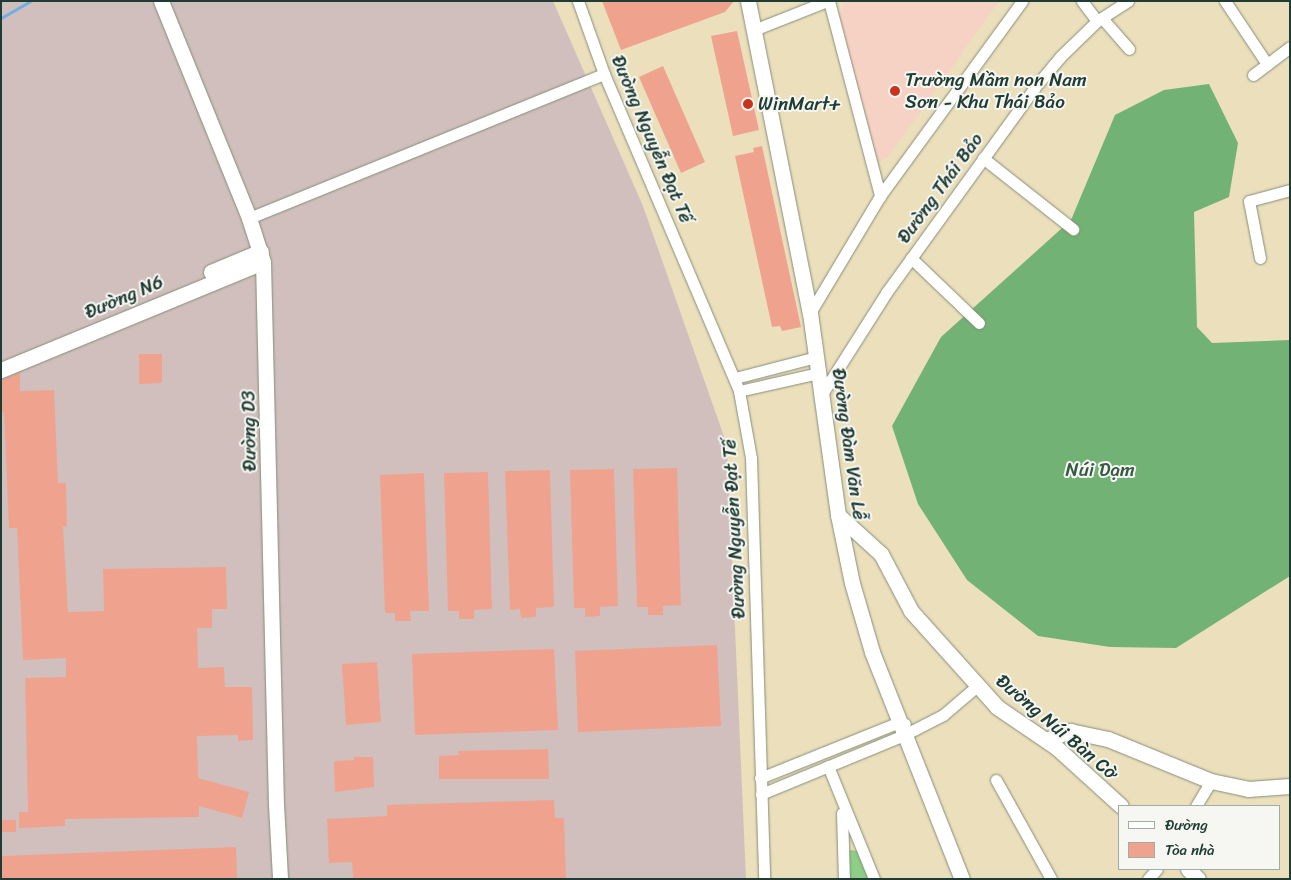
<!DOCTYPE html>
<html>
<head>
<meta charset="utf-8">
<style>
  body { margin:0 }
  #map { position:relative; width:1291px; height:880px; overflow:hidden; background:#ebdfbc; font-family:Sriracha,sans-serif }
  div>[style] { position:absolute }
  .built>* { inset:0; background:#f6d2c4 }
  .industrial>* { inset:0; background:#d1bfbe }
  .green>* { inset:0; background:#8dcf87 }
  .forest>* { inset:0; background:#72b274 }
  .stream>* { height:3px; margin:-1.5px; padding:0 1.5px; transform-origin:1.5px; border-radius:1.5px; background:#6fafe2 }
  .building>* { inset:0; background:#efa38f }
  .roads { filter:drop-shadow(0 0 1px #858e78) drop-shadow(0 0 1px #858e78) }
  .street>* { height:11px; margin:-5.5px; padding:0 5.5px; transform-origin:5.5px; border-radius:5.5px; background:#fff }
  .secondary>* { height:15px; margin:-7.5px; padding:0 7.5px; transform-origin:7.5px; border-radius:7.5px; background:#fff }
  .dots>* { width:14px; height:14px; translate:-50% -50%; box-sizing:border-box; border:2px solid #f6f6f2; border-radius:50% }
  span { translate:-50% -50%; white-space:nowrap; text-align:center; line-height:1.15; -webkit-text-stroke:4px #f6f6f2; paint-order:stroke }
  .poi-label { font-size:19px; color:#1f3d34 }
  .left { translate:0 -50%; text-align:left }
  .street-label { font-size:19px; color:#1f3d34 }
  .park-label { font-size:19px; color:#355a45 }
  .frame { position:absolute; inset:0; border:2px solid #1f3d34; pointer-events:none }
  .legend { position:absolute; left:1118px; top:805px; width:162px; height:65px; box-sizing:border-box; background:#f6f6f2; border:1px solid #a0aca6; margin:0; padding:6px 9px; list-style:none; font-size:15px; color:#1f3d34 }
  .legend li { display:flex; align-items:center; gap:10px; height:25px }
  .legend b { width:25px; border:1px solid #a0aca6 }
</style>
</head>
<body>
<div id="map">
  <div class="built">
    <div style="clip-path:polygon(845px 1px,999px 1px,888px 157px,878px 163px,874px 161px,839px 17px)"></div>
  </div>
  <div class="industrial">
    <div style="clip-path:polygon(1px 1px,553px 1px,643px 206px,727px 445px,746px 879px,1px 879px)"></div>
  </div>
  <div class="green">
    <div style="clip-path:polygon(851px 850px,858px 851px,870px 879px,848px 879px,847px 853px)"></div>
  </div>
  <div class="forest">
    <div style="clip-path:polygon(1209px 84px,1238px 143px,1229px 197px,1194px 212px,1197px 327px,1212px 343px,1290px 340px,1290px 576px,1176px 648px,1110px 647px,1038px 636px,967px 580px,918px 504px,892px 426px,941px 337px,1071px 220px,1115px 115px,1164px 90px)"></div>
  </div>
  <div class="stream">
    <div style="left:1px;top:18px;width:34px;rotate:-30deg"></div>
  </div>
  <div class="building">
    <div style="clip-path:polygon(602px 1px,734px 1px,725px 12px,621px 50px)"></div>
    <div style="clip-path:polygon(737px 31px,759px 130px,733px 136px,711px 36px)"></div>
    <div style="clip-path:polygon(663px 66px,705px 162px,681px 173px,639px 77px)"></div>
    <div style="clip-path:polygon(762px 146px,801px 327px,782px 331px,780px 326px,772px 327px,735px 156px,754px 152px,753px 148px)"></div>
    <div style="clip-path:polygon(139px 354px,162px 354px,162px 383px,139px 384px)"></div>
    <div style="clip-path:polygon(20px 372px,20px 391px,54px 390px,58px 483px,66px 483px,67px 526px,63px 527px,68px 612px,104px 611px,103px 569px,226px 567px,227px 609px,212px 609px,212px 628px,197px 628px,198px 668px,224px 667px,225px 687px,252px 687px,253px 740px,238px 741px,238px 735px,197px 736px,198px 778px,249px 792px,242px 818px,199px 806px,199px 817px,65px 819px,65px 826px,19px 828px,19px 812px,28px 812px,25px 678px,66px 677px,66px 658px,23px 660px,17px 528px,9px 528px,4px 412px,1px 413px,1px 381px)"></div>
    <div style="clip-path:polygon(677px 468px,681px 605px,663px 606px,663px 615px,648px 615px,648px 607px,637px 607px,633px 469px)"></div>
    <div style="clip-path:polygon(614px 469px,618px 606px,600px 607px,600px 616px,585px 617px,585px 608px,574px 608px,570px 470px)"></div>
    <div style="clip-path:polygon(550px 470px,554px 607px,536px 608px,536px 617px,521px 618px,520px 609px,510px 610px,505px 471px)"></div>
    <div style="clip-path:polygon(488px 472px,492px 609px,474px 610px,474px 619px,459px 619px,459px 611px,448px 611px,444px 473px)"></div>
    <div style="clip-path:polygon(424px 473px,429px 611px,410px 611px,411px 621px,395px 621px,395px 613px,385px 613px,380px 475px)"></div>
    <div style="clip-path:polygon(717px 645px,721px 726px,578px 732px,575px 651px)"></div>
    <div style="clip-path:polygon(554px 649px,558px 730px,415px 735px,412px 654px)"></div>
    <div style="clip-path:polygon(377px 662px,381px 722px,346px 725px,342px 664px)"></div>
    <div style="clip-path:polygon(548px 749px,549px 779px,439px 779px,439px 756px,459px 755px,458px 751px)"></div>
    <div style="clip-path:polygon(354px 757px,373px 757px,374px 787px,335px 792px,334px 761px,354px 760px)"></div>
    <div style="clip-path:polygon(554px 800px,555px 818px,564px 818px,566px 879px,353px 879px,352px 862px,329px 863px,327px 819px,387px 816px,387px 805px)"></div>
    <div style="clip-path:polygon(1px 820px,16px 820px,16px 832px,1px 832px)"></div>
    <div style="clip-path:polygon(236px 847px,237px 879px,1px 879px,1px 856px)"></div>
  </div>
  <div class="roads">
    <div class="street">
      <div style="left:578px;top:1px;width:77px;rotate:70.4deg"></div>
      <div style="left:604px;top:74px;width:345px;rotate:66.9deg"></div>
      <div style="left:739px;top:391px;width:68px;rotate:79.8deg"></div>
      <div style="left:751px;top:458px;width:421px;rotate:88.2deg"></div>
      <div style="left:829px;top:1px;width:202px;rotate:75.3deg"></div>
      <div style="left:1082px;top:1px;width:25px;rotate:53deg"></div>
      <div style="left:1225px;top:1px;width:76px;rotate:56.3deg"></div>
      <div style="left:1102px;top:18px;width:41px;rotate:48.9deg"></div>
      <div style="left:756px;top:29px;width:76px;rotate:-21.5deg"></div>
      <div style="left:1253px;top:75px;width:46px;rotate:-37.1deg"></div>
      <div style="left:983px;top:158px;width:115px;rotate:38.3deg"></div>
      <div style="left:249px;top:218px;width:383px;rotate:-22.1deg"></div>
      <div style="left:911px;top:258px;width:94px;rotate:43.7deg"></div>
      <div style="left:1260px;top:258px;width:58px;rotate:-100.9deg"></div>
      <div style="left:1249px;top:201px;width:42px;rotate:-15deg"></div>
      <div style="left:810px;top:313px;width:136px;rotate:-59.1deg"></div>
      <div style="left:880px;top:196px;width:241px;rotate:-53.9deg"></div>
      <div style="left:735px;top:378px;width:84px;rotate:-14.5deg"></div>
      <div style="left:739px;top:391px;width:81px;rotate:-12.8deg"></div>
      <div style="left:822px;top:394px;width:120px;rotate:-57.6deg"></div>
      <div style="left:886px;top:293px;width:254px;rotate:-54.1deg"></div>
      <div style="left:1035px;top:87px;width:39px;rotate:-50deg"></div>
      <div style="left:1060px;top:57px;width:52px;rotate:-44.2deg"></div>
      <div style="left:1097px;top:21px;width:37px;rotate:-33deg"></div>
      <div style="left:828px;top:766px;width:122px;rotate:67.8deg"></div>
      <div style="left:760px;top:778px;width:150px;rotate:-21.9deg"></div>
      <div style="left:899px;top:722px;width:6px;rotate:18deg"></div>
      <div style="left:996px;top:780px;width:113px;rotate:60.9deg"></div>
      <div style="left:761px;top:794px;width:155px;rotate:-22.4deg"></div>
      <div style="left:904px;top:735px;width:44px;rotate:-27.1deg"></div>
      <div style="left:943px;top:715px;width:45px;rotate:-40.5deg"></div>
      <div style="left:1196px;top:806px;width:29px;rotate:-59deg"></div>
      <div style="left:842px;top:813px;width:66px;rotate:88.3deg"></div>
      <div style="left:1148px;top:879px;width:13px;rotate:-48deg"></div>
    </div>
    <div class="secondary">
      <div style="left:161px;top:1px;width:234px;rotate:67.9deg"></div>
      <div style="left:249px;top:218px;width:46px;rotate:72.3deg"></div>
      <div style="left:263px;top:262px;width:542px;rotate:88.63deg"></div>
      <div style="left:276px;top:804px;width:75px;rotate:86.9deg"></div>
      <div style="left:748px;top:1px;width:318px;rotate:78.8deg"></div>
      <div style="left:810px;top:313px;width:204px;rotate:82.1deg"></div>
      <div style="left:838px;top:515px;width:69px;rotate:78.4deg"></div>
      <div style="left:852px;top:583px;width:72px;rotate:73.8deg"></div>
      <div style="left:872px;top:652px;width:244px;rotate:68.4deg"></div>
      <div style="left:211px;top:272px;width:54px;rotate:-22.8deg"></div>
      <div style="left:1px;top:370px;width:283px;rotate:-22.4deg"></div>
      <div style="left:838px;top:515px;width:58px;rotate:42.2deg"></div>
      <div style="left:881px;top:554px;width:64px;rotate:62.2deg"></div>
      <div style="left:911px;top:611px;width:129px;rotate:48.1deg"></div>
      <div style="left:997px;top:707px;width:73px;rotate:34.3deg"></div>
      <div style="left:1057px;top:748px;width:86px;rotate:42.2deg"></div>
      <div style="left:1046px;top:740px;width:26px;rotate:-21deg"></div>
      <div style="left:1070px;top:731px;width:39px;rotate:12deg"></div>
      <div style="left:1108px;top:739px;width:111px;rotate:22.2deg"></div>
      <div style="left:1211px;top:781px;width:38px;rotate:12deg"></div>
      <div style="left:1248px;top:789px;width:42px;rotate:-4.1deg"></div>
      <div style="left:1188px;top:869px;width:14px;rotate:45deg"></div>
    </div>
  </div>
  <div class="dots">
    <div style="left:895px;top:91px;background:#c8321e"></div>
    <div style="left:748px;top:104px;background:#c8321e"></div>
  </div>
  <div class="poi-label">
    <span class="left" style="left:905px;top:91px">Trường Mầm non Nam<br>Sơn - Khu Thái Bảo</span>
    <span class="left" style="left:758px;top:104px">WinMart+</span>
  </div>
  <div class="street-label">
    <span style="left:652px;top:139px;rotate:67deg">Đường Nguyễn Đạt Tế</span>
    <span style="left:940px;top:188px;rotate:-54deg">Đường Thái Bảo</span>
    <span style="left:124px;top:297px;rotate:-23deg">Đường N6</span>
    <span style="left:249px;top:431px;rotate:-91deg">Đường D3</span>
    <span style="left:849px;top:444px;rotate:82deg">Đường Đàm Văn Lễ</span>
    <span style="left:734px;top:529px;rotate:-93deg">Đường Nguyễn Đạt Tế</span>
    <span style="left:1057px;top:727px;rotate:40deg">Đường Núi Bàn Cờ</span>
  </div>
  <div class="park-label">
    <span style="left:1100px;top:470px">Núi Dạm</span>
  </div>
  <div class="frame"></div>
  <ul class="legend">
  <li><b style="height:6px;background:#fff"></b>Đường</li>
  <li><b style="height:14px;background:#efa38f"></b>Tòa nhà</li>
  </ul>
</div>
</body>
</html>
